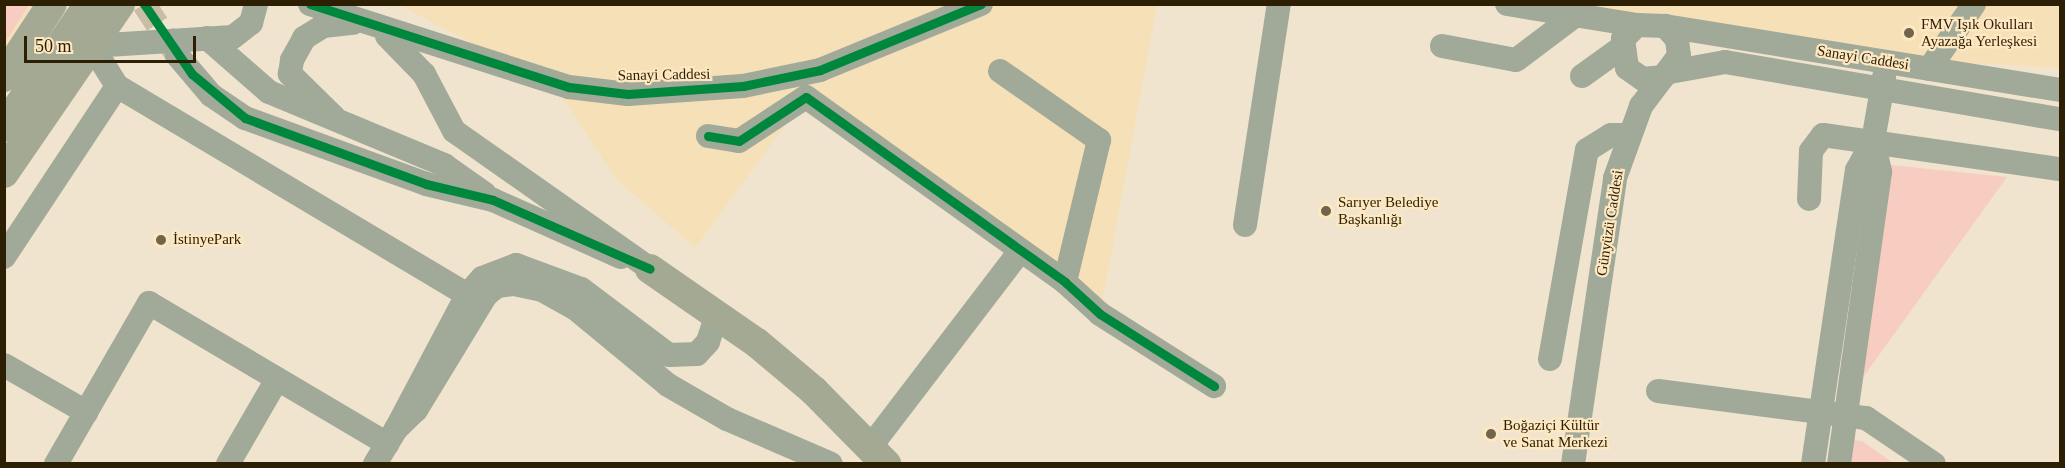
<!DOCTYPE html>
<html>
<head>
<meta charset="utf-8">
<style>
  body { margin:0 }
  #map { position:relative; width:2065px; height:468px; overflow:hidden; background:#f0e4cf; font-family:"Times New Roman",serif }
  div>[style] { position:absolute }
  .built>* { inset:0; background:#f6e0b7 }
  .green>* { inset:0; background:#f7ccc1 }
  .minor-tunnel>* { height:24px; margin-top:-12px; transform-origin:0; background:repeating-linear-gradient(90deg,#c9bda6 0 24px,transparent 0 36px) }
  .minor>* { height:24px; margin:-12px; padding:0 12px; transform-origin:12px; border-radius:12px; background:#a1a998 }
  .major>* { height:30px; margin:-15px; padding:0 15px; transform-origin:15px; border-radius:15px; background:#a4a994 }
  .cycleway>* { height:9px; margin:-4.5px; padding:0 4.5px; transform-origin:4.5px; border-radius:4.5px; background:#00873e }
  .dots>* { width:16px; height:16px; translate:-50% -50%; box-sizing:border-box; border:3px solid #fde8c2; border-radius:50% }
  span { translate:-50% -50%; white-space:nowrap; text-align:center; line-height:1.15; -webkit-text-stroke:4.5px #fde8c2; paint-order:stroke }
  .poi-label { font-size:15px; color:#2c1f04 }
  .left { translate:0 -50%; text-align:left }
  .street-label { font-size:15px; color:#2c1f04 }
  .frame { position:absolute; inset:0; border:6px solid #2c1f04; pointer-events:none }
  .scale { position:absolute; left:24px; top:36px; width:172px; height:27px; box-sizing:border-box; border:3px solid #2c1f04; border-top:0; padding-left:8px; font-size:18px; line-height:21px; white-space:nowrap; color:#2c1f04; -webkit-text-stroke:4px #fde8c2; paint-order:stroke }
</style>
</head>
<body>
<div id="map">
  <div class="built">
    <div style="clip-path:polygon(5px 5px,32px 5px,5px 48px)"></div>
    <div style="clip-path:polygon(400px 5px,1157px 5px,1100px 314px,806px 97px,695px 248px,615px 178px,556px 88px)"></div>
    <div style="clip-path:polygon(1512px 5px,2060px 5px,2060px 68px,1931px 61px)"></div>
  </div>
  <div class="green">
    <div style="clip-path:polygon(5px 4px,29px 5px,5px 42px,4px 5px)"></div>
    <div style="clip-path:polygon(1891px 165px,2007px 177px,1859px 383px)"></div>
    <div style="clip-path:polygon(1854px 440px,1862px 441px,1893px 463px,1851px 464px)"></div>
  </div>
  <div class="minor-tunnel">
    <div style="left:144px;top:4px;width:61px;rotate:57.1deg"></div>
  </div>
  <div class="minor">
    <div style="left:310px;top:4px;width:272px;rotate:17.8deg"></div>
    <div style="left:569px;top:87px;width:59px;rotate:6.8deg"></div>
    <div style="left:628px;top:94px;width:115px;rotate:-4deg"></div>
    <div style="left:743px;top:86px;width:79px;rotate:-11.7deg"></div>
    <div style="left:820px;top:70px;width:174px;rotate:-22.3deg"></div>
    <div style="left:1507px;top:4px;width:132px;rotate:9.2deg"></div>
    <div style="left:1665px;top:26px;width:400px;rotate:9.2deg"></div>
    <div style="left:387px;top:36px;width:53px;rotate:45.8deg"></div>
    <div style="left:424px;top:74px;width:64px;rotate:62.2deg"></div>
    <div style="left:454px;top:131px;width:240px;rotate:35.1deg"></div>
    <div style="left:207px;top:38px;width:82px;rotate:41.1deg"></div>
    <div style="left:269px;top:92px;width:190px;rotate:22.6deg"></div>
    <div style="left:444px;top:165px;width:50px;rotate:35.3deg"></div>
    <div style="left:1442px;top:46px;width:75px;rotate:10.7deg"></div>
    <div style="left:1516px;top:60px;width:75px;rotate:-36.9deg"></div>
    <div style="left:177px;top:55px;width:52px;rotate:49.6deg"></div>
    <div style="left:211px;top:95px;width:41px;rotate:34.1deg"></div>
    <div style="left:245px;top:118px;width:193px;rotate:20deg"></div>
    <div style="left:426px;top:184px;width:69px;rotate:13.4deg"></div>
    <div style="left:493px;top:200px;width:140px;rotate:24deg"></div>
    <div style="left:1929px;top:69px;width:79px;rotate:-55.3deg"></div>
    <div style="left:1000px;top:71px;width:121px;rotate:34.9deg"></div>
    <div style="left:1099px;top:140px;width:146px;rotate:103.5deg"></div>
    <div style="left:1670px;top:72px;width:56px;rotate:-10.3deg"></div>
    <div style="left:1725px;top:62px;width:340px;rotate:9.7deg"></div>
    <div style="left:1582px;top:76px;width:48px;rotate:-35.7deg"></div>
    <div style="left:117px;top:86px;width:408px;rotate:30.8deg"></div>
    <div style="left:334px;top:117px;width:62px;rotate:-135.7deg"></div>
    <div style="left:290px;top:74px;width:14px;rotate:-82deg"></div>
    <div style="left:292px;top:60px;width:25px;rotate:-61deg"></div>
    <div style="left:304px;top:38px;width:22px;rotate:-32deg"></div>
    <div style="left:323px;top:26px;width:30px;rotate:-6deg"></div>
    <div style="left:708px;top:136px;width:31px;rotate:9deg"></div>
    <div style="left:739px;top:141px;width:80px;rotate:-33.3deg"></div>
    <div style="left:806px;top:97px;width:318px;rotate:35.5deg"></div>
    <div style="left:1065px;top:282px;width:47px;rotate:42.4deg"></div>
    <div style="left:1100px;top:314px;width:135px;rotate:32.3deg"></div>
    <div style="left:1873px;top:141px;width:65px;rotate:-80.2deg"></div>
    <div style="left:1809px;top:199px;width:48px;rotate:-87.6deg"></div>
    <div style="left:1811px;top:151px;width:20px;rotate:-53deg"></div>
    <div style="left:1823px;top:135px;width:239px;rotate:8.2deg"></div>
    <div style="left:1245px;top:225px;width:224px;rotate:-81.3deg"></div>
    <div style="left:4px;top:257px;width:205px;rotate:-56.5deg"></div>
    <div style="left:117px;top:86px;width:47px;rotate:-122deg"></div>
    <div style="left:92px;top:46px;width:141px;rotate:-3.7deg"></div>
    <div style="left:233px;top:37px;width:23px;rotate:-38deg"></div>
    <div style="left:251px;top:23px;width:20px;rotate:-75deg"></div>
    <div style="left:717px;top:314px;width:29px;rotate:108deg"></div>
    <div style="left:708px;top:342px;width:16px;rotate:133deg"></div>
    <div style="left:697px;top:354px;width:28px;rotate:178deg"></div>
    <div style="left:669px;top:355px;width:110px;rotate:-143.1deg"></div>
    <div style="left:581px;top:289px;width:69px;rotate:-159.7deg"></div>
    <div style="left:516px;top:265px;width:36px;rotate:159deg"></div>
    <div style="left:482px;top:278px;width:23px;rotate:131deg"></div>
    <div style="left:467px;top:295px;width:152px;rotate:117.9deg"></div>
    <div style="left:396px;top:429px;width:28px;rotate:-44deg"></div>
    <div style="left:416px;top:410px;width:135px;rotate:-58.7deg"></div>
    <div style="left:486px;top:295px;width:14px;rotate:-39deg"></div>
    <div style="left:497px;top:286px;width:17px;rotate:-7deg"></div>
    <div style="left:514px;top:284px;width:29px;rotate:12deg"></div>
    <div style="left:542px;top:290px;width:39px;rotate:29deg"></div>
    <div style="left:576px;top:309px;width:119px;rotate:39.6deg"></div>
    <div style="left:668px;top:385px;width:68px;rotate:30deg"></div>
    <div style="left:727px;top:419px;width:113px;rotate:23.4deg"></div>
    <div style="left:1550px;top:359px;width:212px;rotate:-80deg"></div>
    <div style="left:1587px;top:150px;width:28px;rotate:-32deg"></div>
    <div style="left:1611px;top:135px;width:18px"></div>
    <div style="left:4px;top:365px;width:95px;rotate:29.8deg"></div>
    <div style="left:1658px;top:391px;width:210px;rotate:7.4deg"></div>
    <div style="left:1866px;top:418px;width:82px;rotate:34.1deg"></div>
    <div style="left:871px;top:446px;width:245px;rotate:-52.6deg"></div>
    <div style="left:56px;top:464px;width:186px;rotate:-60deg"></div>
    <div style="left:149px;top:303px;width:277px;rotate:30.6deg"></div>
    <div style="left:228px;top:464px;width:98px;rotate:-60deg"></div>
    <div style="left:375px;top:464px;width:39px;rotate:-59deg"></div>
    <div style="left:1573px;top:464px;width:289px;rotate:-81.6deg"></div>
    <div style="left:1615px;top:178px;width:77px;rotate:-70.1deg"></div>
    <div style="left:1641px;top:106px;width:63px;rotate:-52.8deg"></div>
    <div style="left:1679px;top:56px;width:17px;rotate:-97deg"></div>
    <div style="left:1677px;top:39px;width:18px;rotate:-133deg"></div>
    <div style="left:1665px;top:26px;width:28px;rotate:-178deg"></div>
    <div style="left:1637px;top:25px;width:20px;rotate:135deg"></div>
    <div style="left:1623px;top:39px;width:29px;rotate:82deg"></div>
    <div style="left:1627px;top:68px;width:19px;rotate:35deg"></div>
    <div style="left:1643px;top:79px;width:20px;rotate:-6deg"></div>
    <div style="left:1813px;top:464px;width:297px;rotate:-81.5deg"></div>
    <div style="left:1857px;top:170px;width:33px;rotate:-61deg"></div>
    <div style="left:1873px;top:141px;width:32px;rotate:77deg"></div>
    <div style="left:1880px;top:172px;width:295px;rotate:98deg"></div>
  </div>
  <div class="major">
    <div style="left:4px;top:77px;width:87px;rotate:-56.7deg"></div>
    <div style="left:4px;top:127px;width:146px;rotate:-55.3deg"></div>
    <div style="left:4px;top:173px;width:205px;rotate:-55.5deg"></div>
    <div style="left:650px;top:269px;width:130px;rotate:34.7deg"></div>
    <div style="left:757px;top:343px;width:75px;rotate:40.1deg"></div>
    <div style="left:814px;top:391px;width:103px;rotate:45.4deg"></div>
  </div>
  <div class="cycleway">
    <div style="left:144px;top:4px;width:85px;rotate:55.6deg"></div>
    <div style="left:192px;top:74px;width:69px;rotate:39.7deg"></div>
    <div style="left:245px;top:118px;width:193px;rotate:20deg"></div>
    <div style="left:426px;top:184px;width:69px;rotate:13.4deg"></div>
    <div style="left:493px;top:200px;width:171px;rotate:23.7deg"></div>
    <div style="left:310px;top:4px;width:272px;rotate:17.8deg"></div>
    <div style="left:569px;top:87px;width:59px;rotate:6.8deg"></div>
    <div style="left:628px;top:94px;width:115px;rotate:-4deg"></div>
    <div style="left:743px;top:86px;width:79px;rotate:-11.7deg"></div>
    <div style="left:820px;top:70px;width:174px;rotate:-22.3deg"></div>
    <div style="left:708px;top:136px;width:31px;rotate:9deg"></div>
    <div style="left:739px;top:141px;width:80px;rotate:-33.3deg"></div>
    <div style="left:806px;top:97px;width:318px;rotate:35.5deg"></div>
    <div style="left:1065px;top:282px;width:47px;rotate:42.4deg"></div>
    <div style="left:1100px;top:314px;width:135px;rotate:32.3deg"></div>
  </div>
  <div class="dots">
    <div style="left:1909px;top:33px;background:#71644b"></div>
    <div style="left:1326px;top:211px;background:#71644b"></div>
    <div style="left:161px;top:240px;background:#71644b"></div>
    <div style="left:1491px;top:434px;background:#71644b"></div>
  </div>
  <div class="poi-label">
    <span class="left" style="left:1921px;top:33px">FMV Işık Okulları<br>Ayazağa Yerleşkesi</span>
    <span class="left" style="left:1338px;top:211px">Sarıyer Belediye<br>Başkanlığı</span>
    <span class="left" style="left:173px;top:240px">İstinyePark</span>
    <span class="left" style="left:1503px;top:434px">Boğaziçi Kültür<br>ve Sanat Merkezi</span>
  </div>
  <div class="street-label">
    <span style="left:1863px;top:58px;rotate:9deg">Sanayi Caddesi</span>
    <span style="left:664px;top:75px;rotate:-1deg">Sanayi Caddesi</span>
    <span style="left:1610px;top:223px;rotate:-81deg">Günyüzü Caddesi</span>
  </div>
  <div class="frame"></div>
  <div class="scale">50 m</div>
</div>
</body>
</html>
